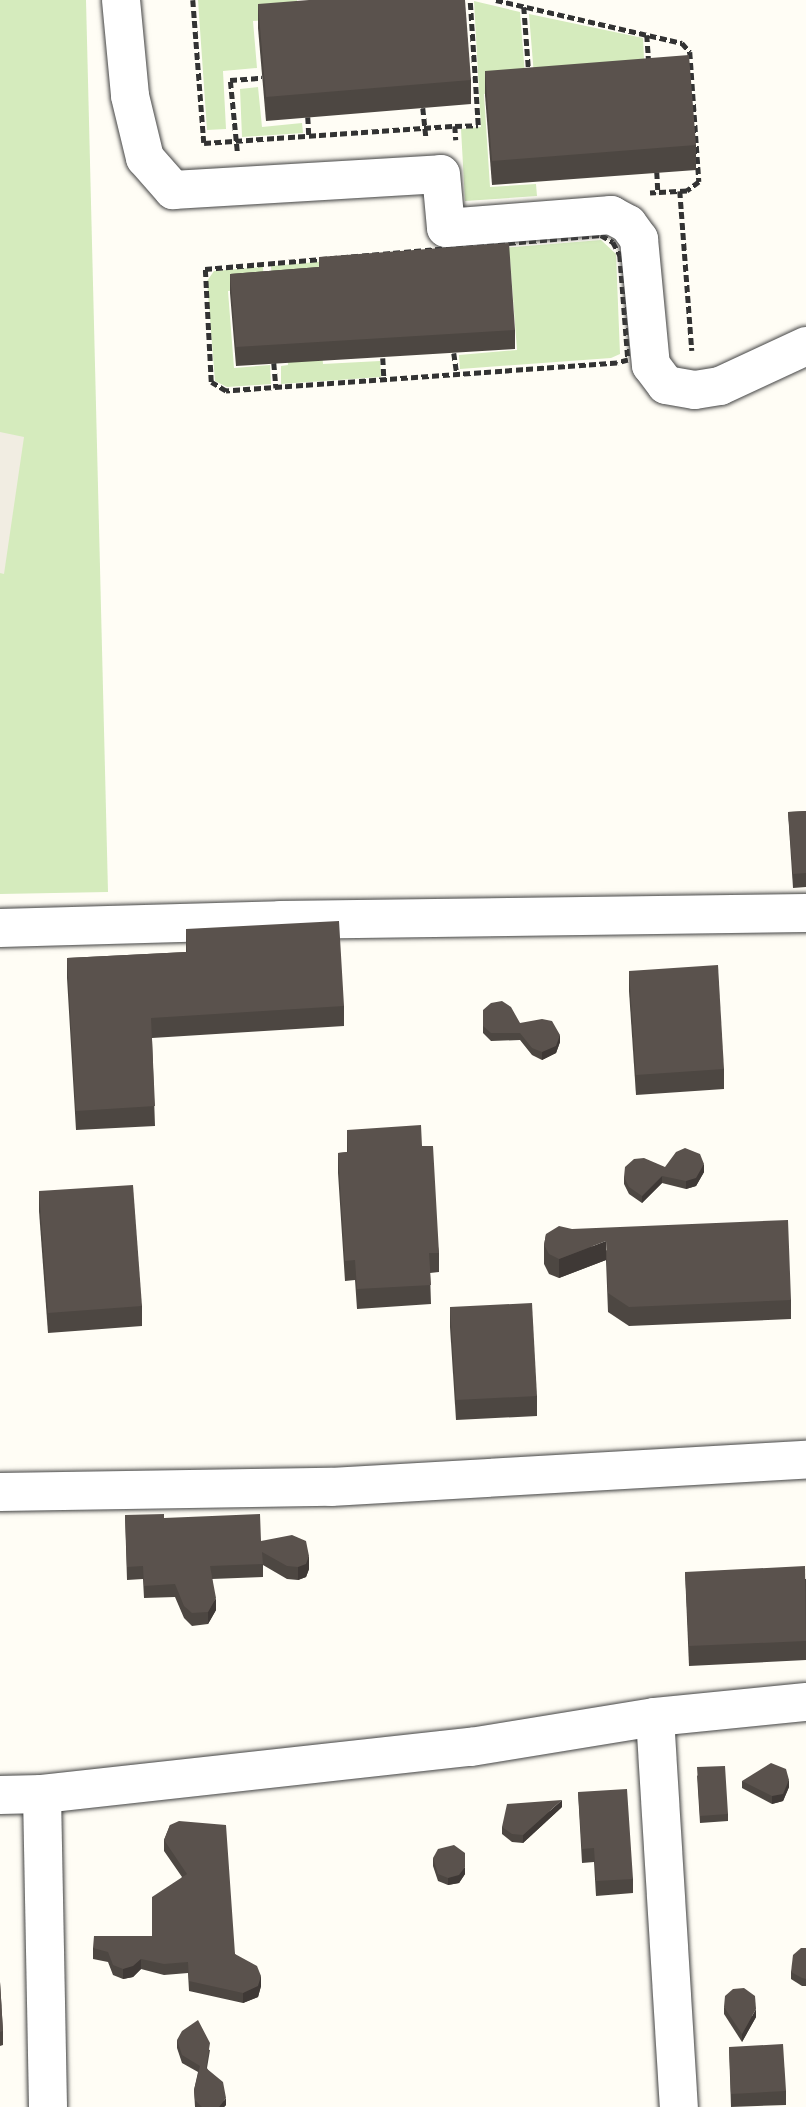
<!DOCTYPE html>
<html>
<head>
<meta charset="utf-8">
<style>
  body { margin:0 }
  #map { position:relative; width:806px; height:2107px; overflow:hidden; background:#fffdf5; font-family:Bitter,serif }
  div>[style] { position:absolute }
  .green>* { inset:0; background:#d5ebbd }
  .plaza>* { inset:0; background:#f1ede2 }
  .path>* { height:4.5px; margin-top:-2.25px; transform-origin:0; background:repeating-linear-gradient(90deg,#333 0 7px,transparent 0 10.5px) }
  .roads { filter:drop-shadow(0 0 2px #444) drop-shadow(0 0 2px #444) }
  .minor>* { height:38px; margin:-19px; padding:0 19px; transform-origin:19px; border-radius:19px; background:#fff }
  .wall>* { inset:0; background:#4d4742 }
  .shaded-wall>* { inset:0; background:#3f3936 }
  .building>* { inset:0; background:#5a524d }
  span { translate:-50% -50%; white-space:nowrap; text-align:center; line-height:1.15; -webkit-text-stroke:7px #fff; paint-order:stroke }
</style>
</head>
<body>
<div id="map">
  <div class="green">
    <div style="clip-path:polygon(0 0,86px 0,108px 892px,0 894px)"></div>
    <div style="clip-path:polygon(198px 0,297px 0,298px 18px,253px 21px,257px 68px,223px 71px,226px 129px,207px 130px)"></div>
    <div style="clip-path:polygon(474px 1px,520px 12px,526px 88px,484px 94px,490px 187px,536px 184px,537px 196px,465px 201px,461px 129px,481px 127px)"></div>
    <div style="clip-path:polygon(529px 14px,643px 38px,645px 79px,535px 88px)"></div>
    <div style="clip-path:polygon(258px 87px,262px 127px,302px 123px,303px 133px,242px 137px,240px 89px)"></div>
    <div style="clip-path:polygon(601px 240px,616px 254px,620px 354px,611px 358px,460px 369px,459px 355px,517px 350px,510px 259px,453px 252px)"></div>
    <div style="clip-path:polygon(373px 257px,316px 274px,323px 364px,380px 361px,381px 377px,281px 384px,281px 366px,288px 365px,282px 286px,272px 287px,271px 266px)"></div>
    <div style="clip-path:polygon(263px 267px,264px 288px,228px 291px,234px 368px,270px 365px,271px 384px,227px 387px,215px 381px,207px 281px,214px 271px)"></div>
  </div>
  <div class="plaza">
    <div style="clip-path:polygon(0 432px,24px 437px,4px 574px,0 573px)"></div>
  </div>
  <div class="path">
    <div style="left:193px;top:0;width:143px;rotate:85.6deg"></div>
    <div style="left:204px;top:143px;width:252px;rotate:-3.9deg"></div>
    <div style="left:455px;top:126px;width:14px;rotate:86deg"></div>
    <div style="left:496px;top:0;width:191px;rotate:13deg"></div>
    <div style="left:682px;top:43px;width:12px;rotate:48deg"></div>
    <div style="left:690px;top:52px;width:130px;rotate:86deg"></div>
    <div style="left:699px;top:182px;width:15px;rotate:143deg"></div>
    <div style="left:687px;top:191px;width:37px;rotate:177deg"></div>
    <div style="left:524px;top:7px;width:66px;rotate:85.7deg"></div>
    <div style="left:647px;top:35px;width:29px;rotate:86deg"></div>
    <div style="left:423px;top:108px;width:31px;rotate:84deg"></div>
    <div style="left:308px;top:117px;width:20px;rotate:87deg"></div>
    <div style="left:455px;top:126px;width:23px;rotate:-2deg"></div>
    <div style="left:478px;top:125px;width:125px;rotate:-93.7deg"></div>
    <div style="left:237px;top:151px;width:71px;rotate:-95.6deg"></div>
    <div style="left:230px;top:80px;width:32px;rotate:-4deg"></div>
    <div style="left:657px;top:172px;width:21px;rotate:87deg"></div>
    <div style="left:680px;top:191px;width:160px;rotate:85.7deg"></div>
    <div style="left:601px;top:235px;width:14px;rotate:30deg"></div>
    <div style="left:613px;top:242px;width:15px;rotate:62deg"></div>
    <div style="left:620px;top:255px;width:105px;rotate:85.6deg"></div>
    <div style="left:628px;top:360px;width:11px;rotate:165deg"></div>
    <div style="left:617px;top:363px;width:392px;rotate:175.9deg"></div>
    <div style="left:226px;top:391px;width:17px;rotate:-149deg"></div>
    <div style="left:211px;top:382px;width:113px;rotate:-93deg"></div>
    <div style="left:205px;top:269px;width:397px;rotate:-4.9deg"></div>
    <div style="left:454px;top:353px;width:22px;rotate:82deg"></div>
    <div style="left:383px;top:358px;width:22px;rotate:87deg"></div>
    <div style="left:274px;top:363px;width:25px;rotate:85deg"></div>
  </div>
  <div class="roads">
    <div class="minor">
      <div style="left:121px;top:0;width:96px;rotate:84.6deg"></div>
      <div style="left:130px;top:96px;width:64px;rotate:76.4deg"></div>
      <div style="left:145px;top:158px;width:43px;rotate:48.8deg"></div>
      <div style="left:173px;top:190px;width:268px;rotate:-3.4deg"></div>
      <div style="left:441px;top:174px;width:54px;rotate:84.7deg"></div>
      <div style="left:446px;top:228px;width:166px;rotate:-4.5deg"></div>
      <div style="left:611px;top:215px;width:19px;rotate:28deg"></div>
      <div style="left:628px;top:224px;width:19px;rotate:54deg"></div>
      <div style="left:639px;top:239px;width:127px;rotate:84.6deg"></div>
      <div style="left:651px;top:365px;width:25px;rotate:53deg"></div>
      <div style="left:666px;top:385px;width:29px;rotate:10deg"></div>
      <div style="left:695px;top:390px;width:25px;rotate:-9deg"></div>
      <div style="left:720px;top:386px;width:95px;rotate:-24.9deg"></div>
      <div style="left:0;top:928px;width:280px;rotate:-1.6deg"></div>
      <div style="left:280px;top:920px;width:526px;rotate:-0.76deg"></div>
      <div style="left:0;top:1492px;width:331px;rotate:-0.9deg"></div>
      <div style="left:331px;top:1487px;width:476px;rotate:-3.3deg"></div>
      <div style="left:655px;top:1717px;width:391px;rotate:86.5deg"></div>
      <div style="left:42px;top:1794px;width:313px;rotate:88.9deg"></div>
      <div style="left:0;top:1795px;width:42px;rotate:-1.4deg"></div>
      <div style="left:42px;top:1794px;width:432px;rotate:-6.3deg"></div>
      <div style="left:471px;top:1747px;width:186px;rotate:-9.3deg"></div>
      <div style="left:655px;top:1717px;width:152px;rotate:-5.7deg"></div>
    </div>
  </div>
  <div class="wall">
    <div style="clip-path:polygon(258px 4px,471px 80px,471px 104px,266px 121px,258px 28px)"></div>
    <div style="clip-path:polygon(485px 71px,696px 145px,696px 170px,492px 185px,485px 95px)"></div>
    <div style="clip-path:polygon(319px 257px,515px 330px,515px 349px,236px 366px,230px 293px,230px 274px,319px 267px)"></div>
    <div style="clip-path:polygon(806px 811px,806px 887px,793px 888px,788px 812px)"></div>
    <div style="clip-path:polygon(186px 929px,344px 1006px,344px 1026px,152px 1038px,155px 1126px,76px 1130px,67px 978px,67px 958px,186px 952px)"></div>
    <div style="clip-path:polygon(629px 971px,724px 1069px,724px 1089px,636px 1095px,629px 991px)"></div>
    <div style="clip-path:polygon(483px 1010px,520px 1023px,560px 1042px,556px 1053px,542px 1060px,532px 1055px,520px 1040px,491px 1041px,483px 1033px)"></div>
    <div style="clip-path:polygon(347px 1130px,422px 1146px,439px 1253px,439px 1272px,430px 1273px,431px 1304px,357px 1309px,355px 1280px,345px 1281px,338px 1173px,338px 1153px,347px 1152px)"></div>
    <div style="clip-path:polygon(665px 1167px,704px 1172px,696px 1186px,686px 1189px,662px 1183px,642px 1203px,629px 1194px,624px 1184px,624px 1177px)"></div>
    <div style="clip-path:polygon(39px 1191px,142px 1306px,142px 1326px,48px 1333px,39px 1211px)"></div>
    <div style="clip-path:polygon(546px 1234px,791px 1300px,791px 1319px,629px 1326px,608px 1312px,606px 1260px,559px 1278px,549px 1274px,544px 1264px,544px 1245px)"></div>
    <div style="clip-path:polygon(450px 1307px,537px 1396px,537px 1416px,456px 1420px,450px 1327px)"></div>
    <div style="clip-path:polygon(125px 1515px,164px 1518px,261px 1541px,309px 1569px,306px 1577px,298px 1580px,287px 1579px,263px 1565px,263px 1577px,212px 1579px,216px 1610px,208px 1624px,192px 1626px,184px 1618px,175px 1597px,144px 1598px,143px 1579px,127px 1580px)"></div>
    <div style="clip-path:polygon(685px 1572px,806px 1579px,806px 1660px,689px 1666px)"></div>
    <div style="clip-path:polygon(697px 1775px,728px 1814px,728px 1821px,700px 1823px)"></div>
    <div style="clip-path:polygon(742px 1781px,789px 1787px,783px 1801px,772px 1804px,742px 1788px)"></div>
    <div style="clip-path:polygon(578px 1792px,633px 1879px,633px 1893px,596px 1896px,594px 1862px,582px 1863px)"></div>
    <div style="clip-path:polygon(562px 1807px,523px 1843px,512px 1842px,502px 1834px,502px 1827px)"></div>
    <div style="clip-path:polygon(170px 1825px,235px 1954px,261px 1986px,258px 1997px,243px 2003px,189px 1991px,188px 1973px,164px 1975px,141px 1969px,133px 1977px,123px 1979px,113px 1975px,108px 1962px,93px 1959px,93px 1948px,152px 1936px,182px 1877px,164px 1851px,164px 1840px)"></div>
    <div style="clip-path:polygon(433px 1858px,465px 1874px,459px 1883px,448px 1885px,438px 1881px,433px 1866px)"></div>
    <div style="clip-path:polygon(806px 1948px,806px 1986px,802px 1986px,791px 1979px,791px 1972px)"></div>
    <div style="clip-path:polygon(0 1982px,3px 2031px,3px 2045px,0 2046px)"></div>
    <div style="clip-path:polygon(724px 2007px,756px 2017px,742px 2042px,724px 2014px)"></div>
    <div style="clip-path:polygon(177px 2040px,210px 2050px,207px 2068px,226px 2105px,224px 2107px,195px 2107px,194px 2090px,198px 2072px,182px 2063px,177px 2048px)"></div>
    <div style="clip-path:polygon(729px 2047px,786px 2091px,786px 2105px,731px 2107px)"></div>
  </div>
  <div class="shaded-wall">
    <div style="clip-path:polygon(560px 1035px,560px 1042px,556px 1053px,542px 1060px,542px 1052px)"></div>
    <div style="clip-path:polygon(704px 1164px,704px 1172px,696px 1186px,686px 1189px,686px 1181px)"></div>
    <div style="clip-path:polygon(662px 1176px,662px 1183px,642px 1203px,642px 1196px)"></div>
    <div style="clip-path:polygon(606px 1241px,606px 1260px,559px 1278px,559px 1259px)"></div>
    <div style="clip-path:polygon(309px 1556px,309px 1569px,306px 1577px,298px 1580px,298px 1567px)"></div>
    <div style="clip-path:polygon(216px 1598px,216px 1610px,208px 1624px,208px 1612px)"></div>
    <div style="clip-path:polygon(789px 1780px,789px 1787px,783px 1801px,772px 1804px,772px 1796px)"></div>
    <div style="clip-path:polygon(562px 1800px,562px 1807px,523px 1843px,523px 1835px)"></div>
    <div style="clip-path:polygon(465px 1867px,465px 1874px,459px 1883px,448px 1885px,448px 1878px)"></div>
    <div style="clip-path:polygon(141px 1959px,141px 1969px,133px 1977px,123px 1979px,123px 1969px)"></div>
    <div style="clip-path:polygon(261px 1976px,261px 1986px,258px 1997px,243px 2003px,243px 1993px)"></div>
    <div style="clip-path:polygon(756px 2009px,756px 2017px,742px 2042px,742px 2034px)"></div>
    <div style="clip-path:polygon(226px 2098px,226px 2105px,224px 2107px,219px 2107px)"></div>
  </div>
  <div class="building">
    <div style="clip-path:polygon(309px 0,465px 0,471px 80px,266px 97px,258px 4px)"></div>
    <div style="clip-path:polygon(689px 55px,696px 145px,492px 161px,485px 71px)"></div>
    <div style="clip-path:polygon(509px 243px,515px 330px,236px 347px,230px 274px,319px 267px,319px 257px)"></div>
    <div style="clip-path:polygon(806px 811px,806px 873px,793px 874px,788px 812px)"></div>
    <div style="clip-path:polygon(339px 921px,344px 1006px,151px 1018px,155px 1106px,76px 1111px,67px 958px,187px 952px,186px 929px)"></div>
    <div style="clip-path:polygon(718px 965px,724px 1069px,636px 1075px,629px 971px)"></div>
    <div style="clip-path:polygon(502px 1001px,511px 1007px,520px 1023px,542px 1019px,552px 1021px,560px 1035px,556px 1046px,542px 1052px,532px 1048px,520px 1033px,491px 1033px,483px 1026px,483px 1010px,491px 1003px)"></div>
    <div style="clip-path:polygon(421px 1125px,422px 1146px,433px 1146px,439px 1253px,429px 1253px,431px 1285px,357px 1289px,355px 1260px,345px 1261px,338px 1153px,348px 1152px,347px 1130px)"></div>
    <div style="clip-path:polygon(685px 1148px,700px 1154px,704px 1164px,696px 1178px,686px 1181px,662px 1176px,642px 1196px,629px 1187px,624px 1177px,625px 1167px,634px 1159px,644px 1158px,665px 1167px,676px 1152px)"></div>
    <div style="clip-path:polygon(133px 1185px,142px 1306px,48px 1313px,39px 1191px)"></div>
    <div style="clip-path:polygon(788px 1220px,791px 1300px,629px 1307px,608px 1293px,606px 1241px,559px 1259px,549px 1254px,544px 1245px,546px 1234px,559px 1226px,572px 1229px)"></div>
    <div style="clip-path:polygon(532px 1303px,537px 1396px,456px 1400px,450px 1307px)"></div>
    <div style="clip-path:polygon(164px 1514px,164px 1518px,260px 1514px,261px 1541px,292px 1535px,306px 1541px,309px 1556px,306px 1564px,298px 1567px,287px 1566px,262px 1552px,263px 1564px,210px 1566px,216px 1598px,208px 1612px,192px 1613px,184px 1606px,175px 1584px,144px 1586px,143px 1566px,127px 1567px,125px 1515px)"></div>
    <div style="clip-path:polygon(805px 1566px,806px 1641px,689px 1646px,685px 1572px)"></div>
    <div style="clip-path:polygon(771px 1763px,786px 1769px,789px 1780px,783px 1794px,772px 1796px,742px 1781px)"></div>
    <div style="clip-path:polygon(725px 1766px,728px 1814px,700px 1816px,697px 1767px)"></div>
    <div style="clip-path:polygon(627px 1789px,633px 1879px,596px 1881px,594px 1848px,582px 1849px,578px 1792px)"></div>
    <div style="clip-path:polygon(562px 1800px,523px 1835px,512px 1834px,502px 1827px,507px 1804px)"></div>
    <div style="clip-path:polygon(179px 1821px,226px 1825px,235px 1954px,257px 1966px,261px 1976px,258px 1986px,243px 1993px,189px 1981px,188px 1962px,164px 1964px,141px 1959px,133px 1966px,123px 1969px,113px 1965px,108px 1952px,93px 1948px,94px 1936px,152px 1936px,152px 1897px,187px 1874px,164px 1840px,170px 1825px)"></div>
    <div style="clip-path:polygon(454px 1845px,465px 1853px,465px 1867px,459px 1875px,448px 1878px,438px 1874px,433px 1858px,438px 1849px)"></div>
    <div style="clip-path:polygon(801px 1948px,806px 1948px,806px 1979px,802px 1978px,791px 1972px,793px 1955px)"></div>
    <div style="clip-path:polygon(0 1982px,3px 2031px,0 2032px)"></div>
    <div style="clip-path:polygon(744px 1988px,755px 1996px,756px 2009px,742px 2034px,724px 2007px,725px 1996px,733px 1989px)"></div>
    <div style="clip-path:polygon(198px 2020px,210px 2043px,206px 2068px,223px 2082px,226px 2098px,219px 2107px,202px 2107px,195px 2100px,194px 2090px,200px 2066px,182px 2055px,177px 2040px,182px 2031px)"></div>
    <div style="clip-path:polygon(783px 2044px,786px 2091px,731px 2094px,729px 2047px)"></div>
  </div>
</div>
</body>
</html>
